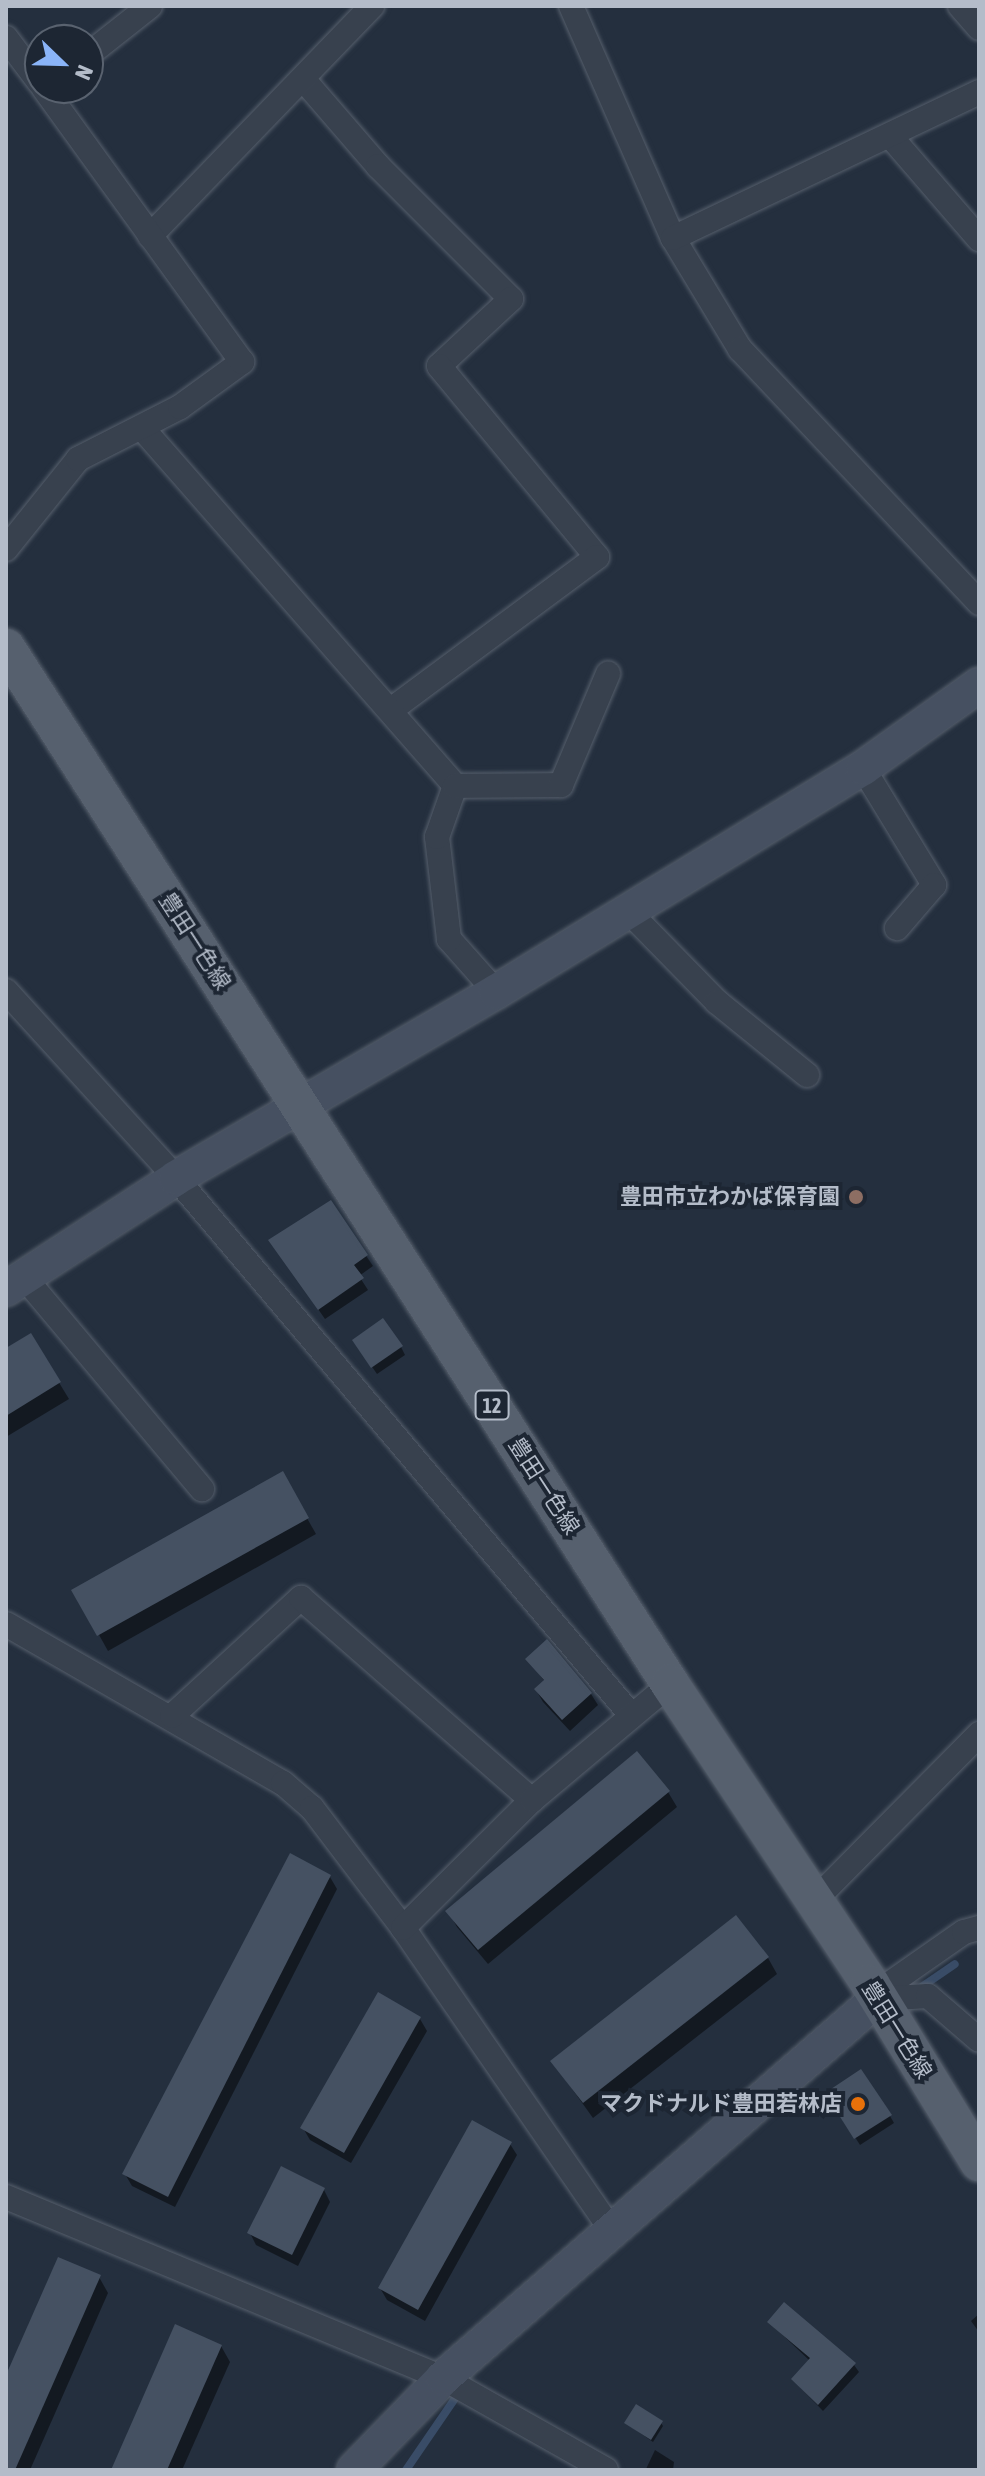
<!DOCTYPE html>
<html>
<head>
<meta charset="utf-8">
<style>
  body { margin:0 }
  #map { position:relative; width:985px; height:2476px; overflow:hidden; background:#242f3e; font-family:"Asap Condensed","Noto Sans JP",sans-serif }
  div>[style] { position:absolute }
  .shadow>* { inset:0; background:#0007 }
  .stream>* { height:8px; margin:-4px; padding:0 4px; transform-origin:4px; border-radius:4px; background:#394c67 }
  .building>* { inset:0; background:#455162 }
  .roads { filter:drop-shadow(0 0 2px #565f6c) drop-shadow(0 0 2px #565f6c) }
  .street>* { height:24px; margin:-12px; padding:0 12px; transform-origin:12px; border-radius:12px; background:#38414e }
  .secondary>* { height:34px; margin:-17px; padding:0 17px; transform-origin:17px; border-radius:17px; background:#465061 }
  .primary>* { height:38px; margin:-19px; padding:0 19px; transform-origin:19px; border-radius:19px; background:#56606e }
  .dots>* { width:22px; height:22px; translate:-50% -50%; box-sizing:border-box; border:4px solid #1d2633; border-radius:50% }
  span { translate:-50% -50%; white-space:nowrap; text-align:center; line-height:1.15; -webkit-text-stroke:8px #1d2633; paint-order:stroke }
  .shield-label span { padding:2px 6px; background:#1d2633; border:2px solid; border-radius:6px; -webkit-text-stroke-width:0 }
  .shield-label { font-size:20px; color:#b4bcc9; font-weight:700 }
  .street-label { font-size:22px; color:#b4bcc9 }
  .poi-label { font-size:22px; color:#b4bcc9; font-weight:700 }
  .right { translate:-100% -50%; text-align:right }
  .frame { position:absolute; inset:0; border:8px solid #b4bcc9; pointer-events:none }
  .north { position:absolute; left:24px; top:24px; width:80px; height:80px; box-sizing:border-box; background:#1d2633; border:2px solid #59626f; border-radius:50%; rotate:113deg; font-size:22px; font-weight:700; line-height:32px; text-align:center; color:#b4bcc9 }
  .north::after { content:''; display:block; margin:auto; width:28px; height:36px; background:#8ab4f8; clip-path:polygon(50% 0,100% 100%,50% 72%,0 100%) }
</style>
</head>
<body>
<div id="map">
  <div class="shadow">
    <div style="clip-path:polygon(330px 1202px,373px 1266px,359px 1276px,368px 1290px,325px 1319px,277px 1250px)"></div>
    <div style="clip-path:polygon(30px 1335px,69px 1399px,6px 1437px,6px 1350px)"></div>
    <div style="clip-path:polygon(401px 1347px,405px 1355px,377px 1374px,359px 1348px)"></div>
    <div style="clip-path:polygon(282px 1474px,316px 1534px,108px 1651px,74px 1590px)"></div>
    <div style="clip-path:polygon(528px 1659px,591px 1694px,598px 1705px,570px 1731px,543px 1702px,536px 1690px,545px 1682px)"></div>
    <div style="clip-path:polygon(668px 1792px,677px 1807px,488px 1964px,457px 1927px,448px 1911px)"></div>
    <div style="clip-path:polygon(330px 1877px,337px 1889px,175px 2207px,132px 2186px,125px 2174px)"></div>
    <div style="clip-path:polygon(768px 1958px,777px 1974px,593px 2118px,552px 2061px)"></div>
    <div style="clip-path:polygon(420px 2019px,427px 2031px,351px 2163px,310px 2140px,303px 2128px)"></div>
    <div style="clip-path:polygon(827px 2093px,890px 2116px,894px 2123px,860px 2145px)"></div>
    <div style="clip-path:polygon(510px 2144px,517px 2155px,425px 2321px,387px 2300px,380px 2288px)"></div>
    <div style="clip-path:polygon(324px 2190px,330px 2202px,298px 2266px,256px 2245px,250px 2233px)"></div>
    <div style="clip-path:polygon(99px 2277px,108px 2293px,30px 2470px,6px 2470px,6px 2380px)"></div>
    <div style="clip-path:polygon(979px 2314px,979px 2332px,971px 2321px)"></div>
    <div style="clip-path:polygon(770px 2323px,854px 2365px,859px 2372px,823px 2411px,793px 2380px,810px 2361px)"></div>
    <div style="clip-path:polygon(221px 2346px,230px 2362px,182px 2470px,113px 2470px)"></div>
    <div style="clip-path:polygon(626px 2423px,661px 2423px,663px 2426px,653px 2442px)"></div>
    <div style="clip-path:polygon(655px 2450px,674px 2462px,673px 2470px,646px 2469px)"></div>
  </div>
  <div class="stream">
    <div style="left:920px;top:1988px;width:42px;rotate:-34.4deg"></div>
    <div style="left:406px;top:2470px;width:96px;rotate:-55.6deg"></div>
  </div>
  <div class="building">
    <div style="clip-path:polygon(331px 1200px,368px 1255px,354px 1265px,364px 1278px,318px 1310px,268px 1240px)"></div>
    <div style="clip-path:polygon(383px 1318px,403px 1346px,371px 1368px,352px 1340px)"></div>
    <div style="clip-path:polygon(31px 1333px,61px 1382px,6px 1416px,6px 1348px)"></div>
    <div style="clip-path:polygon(283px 1471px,309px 1518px,97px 1636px,71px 1590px)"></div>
    <div style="clip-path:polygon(547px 1639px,592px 1693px,562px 1720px,534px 1689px,544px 1680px,525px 1659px)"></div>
    <div style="clip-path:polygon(637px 1751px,670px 1791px,478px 1950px,445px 1911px)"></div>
    <div style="clip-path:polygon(290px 1853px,331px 1875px,168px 2197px,122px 2174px)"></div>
    <div style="clip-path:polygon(736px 1915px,769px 1957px,583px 2103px,550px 2061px)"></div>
    <div style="clip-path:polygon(378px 1992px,421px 2017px,344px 2153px,300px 2128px)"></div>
    <div style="clip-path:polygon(861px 2069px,892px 2115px,854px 2139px,825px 2093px)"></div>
    <div style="clip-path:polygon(472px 2120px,512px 2142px,418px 2310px,378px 2288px)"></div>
    <div style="clip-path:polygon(281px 2166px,325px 2188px,292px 2255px,247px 2233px)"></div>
    <div style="clip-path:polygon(58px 2257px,101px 2275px,15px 2470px,6px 2470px,6px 2375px)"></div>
    <div style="clip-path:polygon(784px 2302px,856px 2363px,818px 2405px,791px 2379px,810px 2358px,767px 2322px)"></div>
    <div style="clip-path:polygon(175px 2324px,222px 2345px,167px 2470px,111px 2470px)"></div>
    <div style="clip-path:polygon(636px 2404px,663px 2421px,651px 2440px,624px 2423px)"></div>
  </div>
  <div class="roads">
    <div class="street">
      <div style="left:571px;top:6px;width:253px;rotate:66.3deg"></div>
      <div style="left:673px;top:238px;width:130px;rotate:58.9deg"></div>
      <div style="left:740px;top:349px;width:349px;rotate:46.7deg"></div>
      <div style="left:960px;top:6px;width:29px;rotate:49deg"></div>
      <div style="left:6px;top:38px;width:56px;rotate:52.9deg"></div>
      <div style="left:88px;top:55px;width:79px;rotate:-38.3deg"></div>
      <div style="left:303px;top:79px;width:115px;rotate:49.2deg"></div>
      <div style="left:378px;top:166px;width:188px;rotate:45deg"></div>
      <div style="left:511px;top:299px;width:98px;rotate:137.1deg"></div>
      <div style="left:439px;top:366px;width:248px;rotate:50.4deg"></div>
      <div style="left:597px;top:557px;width:257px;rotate:143.4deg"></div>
      <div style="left:891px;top:137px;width:135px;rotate:49.2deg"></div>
      <div style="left:150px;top:236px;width:320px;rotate:-46deg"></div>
      <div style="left:673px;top:238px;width:339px;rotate:-25.5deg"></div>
      <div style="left:142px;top:428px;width:476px;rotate:48.8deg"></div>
      <div style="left:6px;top:549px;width:115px;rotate:-51.3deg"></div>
      <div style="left:78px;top:459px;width:114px;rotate:-27deg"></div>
      <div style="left:180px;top:407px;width:77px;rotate:-36deg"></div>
      <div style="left:242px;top:362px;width:338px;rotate:-125.9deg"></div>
      <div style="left:863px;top:768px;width:137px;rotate:58.7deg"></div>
      <div style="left:934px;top:885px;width:57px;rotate:130.7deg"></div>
      <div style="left:628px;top:911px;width:127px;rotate:45.6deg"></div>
      <div style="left:717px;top:1002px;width:116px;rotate:39deg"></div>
      <div style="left:6px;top:991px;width:253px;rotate:47.7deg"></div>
      <div style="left:176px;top:1178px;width:705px;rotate:49.72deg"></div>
      <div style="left:496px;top:992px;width:71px;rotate:-131.6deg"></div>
      <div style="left:449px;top:939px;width:103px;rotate:-96.7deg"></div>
      <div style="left:437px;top:837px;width:54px;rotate:-70.6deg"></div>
      <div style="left:455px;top:786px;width:106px;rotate:-0.5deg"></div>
      <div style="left:561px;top:785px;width:121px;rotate:-67.1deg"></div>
      <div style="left:24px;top:1277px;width:277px;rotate:50deg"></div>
      <div style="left:6px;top:1624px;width:319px;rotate:29.9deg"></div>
      <div style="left:283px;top:1783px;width:38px;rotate:41deg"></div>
      <div style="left:312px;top:1808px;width:151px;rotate:52.8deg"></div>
      <div style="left:403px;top:1928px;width:364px;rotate:55.4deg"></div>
      <div style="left:172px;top:1716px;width:175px;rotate:-42.5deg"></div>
      <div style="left:301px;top:1598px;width:307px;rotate:41.2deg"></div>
      <div style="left:812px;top:1903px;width:238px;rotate:-45.3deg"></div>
      <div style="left:403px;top:1928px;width:182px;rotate:-44.8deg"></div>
      <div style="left:532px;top:1800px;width:180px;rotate:-40deg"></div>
      <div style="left:875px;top:1994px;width:108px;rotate:-34.9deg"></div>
      <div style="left:964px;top:1932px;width:16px;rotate:-15deg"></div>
      <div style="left:877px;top:1999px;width:51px;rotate:-3.4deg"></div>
      <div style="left:928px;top:1996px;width:67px;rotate:40.8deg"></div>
      <div style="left:6px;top:2197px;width:473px;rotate:22.5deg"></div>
      <div style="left:443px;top:2378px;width:187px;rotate:29.4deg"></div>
    </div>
    <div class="secondary">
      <div style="left:6px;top:1289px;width:203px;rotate:-33.1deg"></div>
      <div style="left:176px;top:1178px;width:370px;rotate:-30.2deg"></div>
      <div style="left:496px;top:992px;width:430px;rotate:-31.4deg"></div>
      <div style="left:863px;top:768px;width:143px;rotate:-35.6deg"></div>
      <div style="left:354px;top:2470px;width:128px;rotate:-45.9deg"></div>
      <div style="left:443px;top:2378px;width:576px;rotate:-41.13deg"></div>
    </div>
    <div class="primary">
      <div style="left:6px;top:648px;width:1231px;rotate:57.34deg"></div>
      <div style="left:670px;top:1684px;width:361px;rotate:56.3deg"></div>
      <div style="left:870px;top:1984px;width:209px;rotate:58.5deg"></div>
    </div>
  </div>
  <div class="dots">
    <div style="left:856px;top:1197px;background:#8d6e63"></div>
    <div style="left:858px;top:2104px;background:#e8710a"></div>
  </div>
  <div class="shield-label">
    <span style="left:492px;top:1405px">12</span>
  </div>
  <div class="street-label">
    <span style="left:195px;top:941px;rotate:57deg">豊田一色線</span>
    <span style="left:544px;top:1486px;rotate:57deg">豊田一色線</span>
    <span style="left:897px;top:2030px;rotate:58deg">豊田一色線</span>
  </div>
  <div class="poi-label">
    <span class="right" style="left:840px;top:1197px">豊田市立わかば保育園</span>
    <span class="right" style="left:842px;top:2104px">マクドナルド豊田若林店</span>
  </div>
  <div class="frame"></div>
  <div class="north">N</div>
</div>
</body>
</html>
